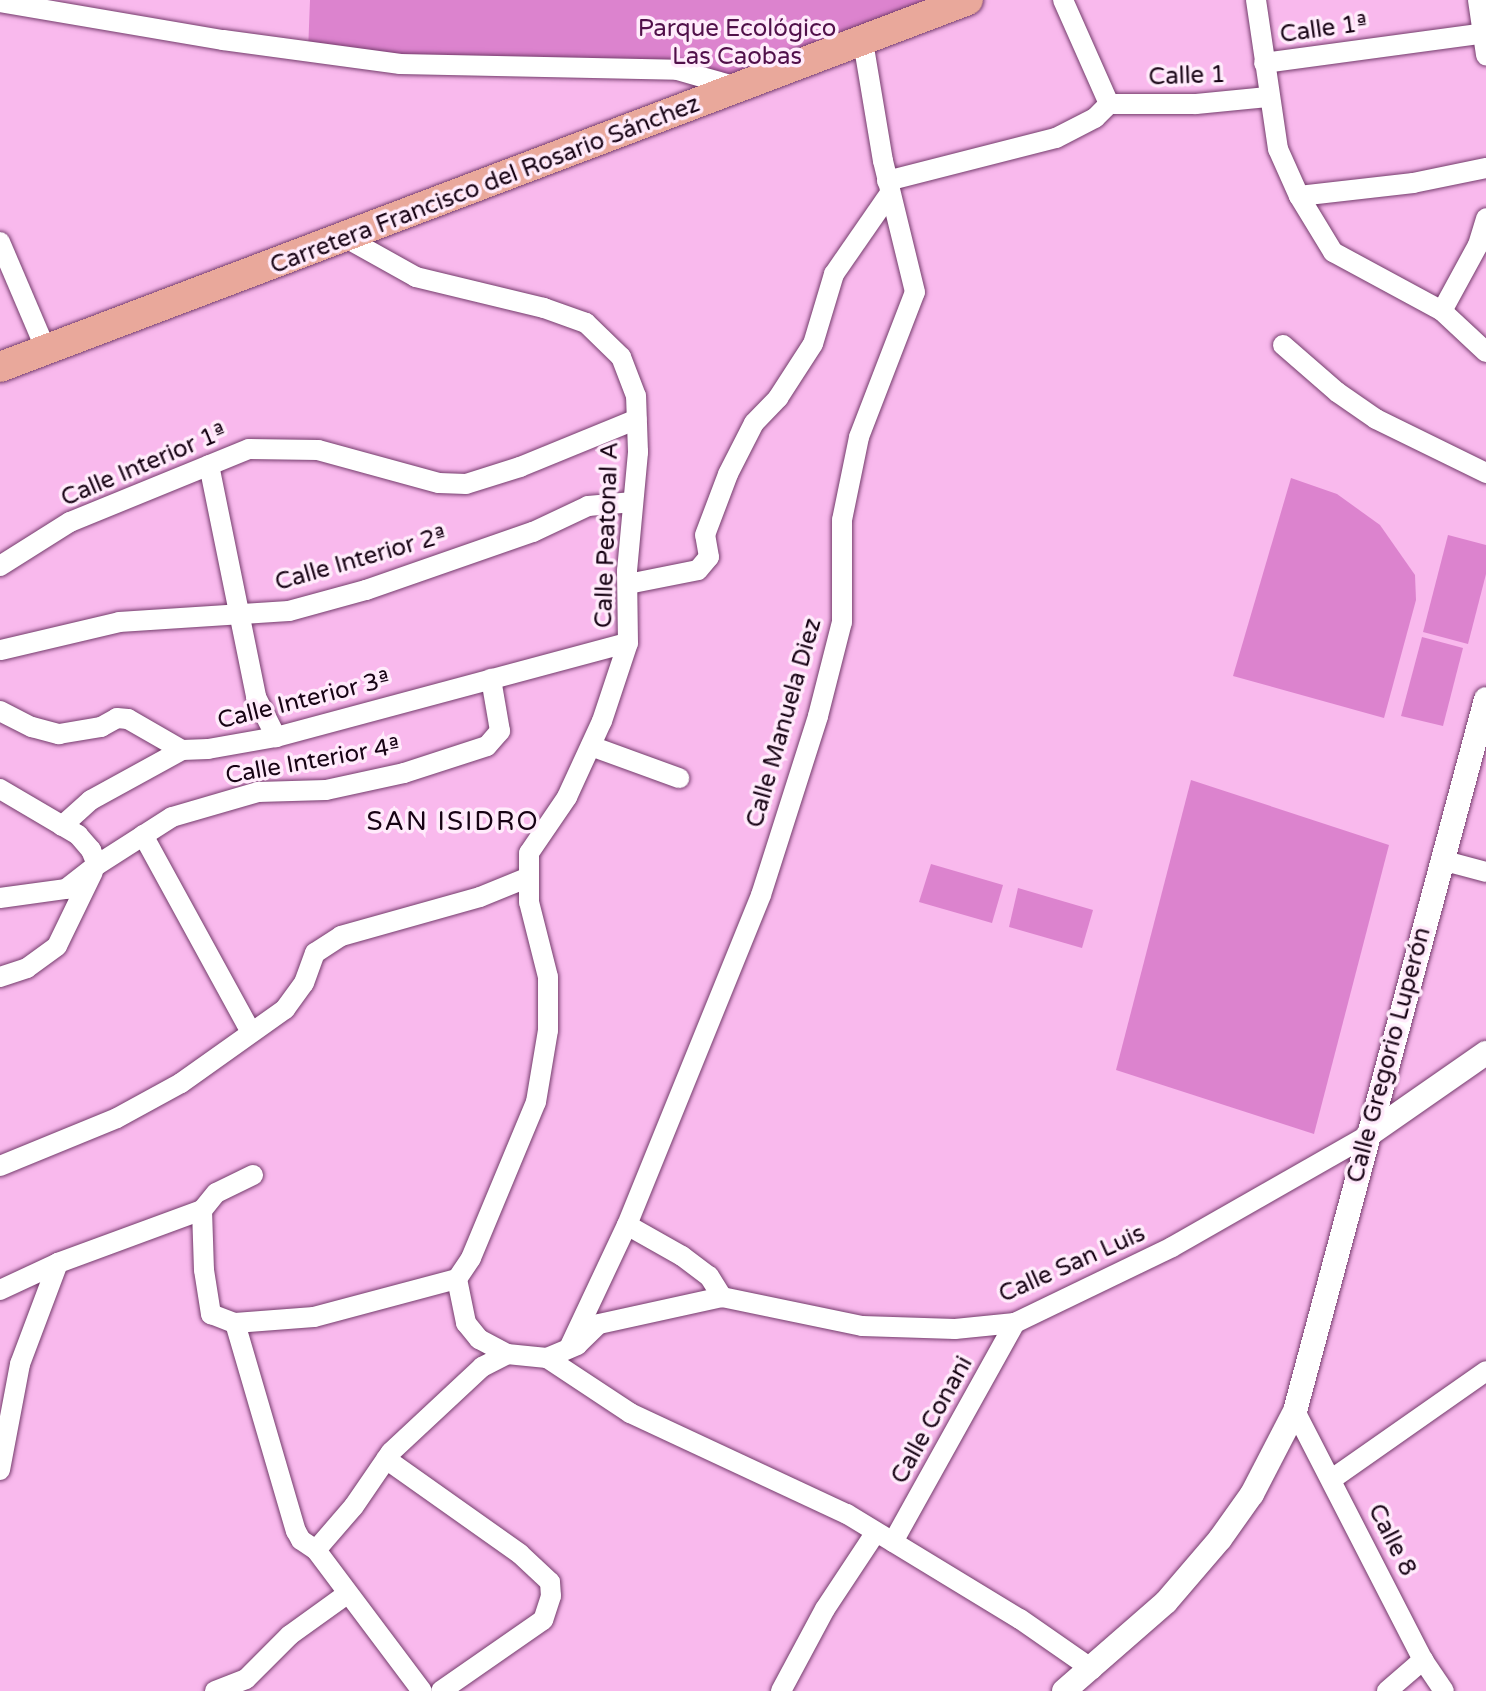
<!DOCTYPE html>
<html>
<head>
<meta charset="utf-8">
<style>
  body { margin:0 }
  #map { position:relative; width:1486px; height:1691px; overflow:hidden; background:#f9b9ed; font-family:"Varela Round",sans-serif }
  div>[style] { position:absolute }
  .green>* { inset:0; background:#dc83ce }
  .roads { filter:drop-shadow(0 0 2px #743c6c) drop-shadow(0 0 2px #743c6c) }
  .minor>* { height:20px; margin:-10px; padding:0 10px; transform-origin:10px; border-radius:10px; background:#fff }
  .tertiary>* { height:24px; margin:-12px; padding:0 12px; transform-origin:12px; border-radius:12px; background:#fff }
  .primary>* { height:30px; margin:-15px; padding:0 15px; transform-origin:15px; border-radius:15px; background:#e9a89b }
  span { translate:-50% -50%; white-space:nowrap; text-align:center; line-height:1.15; -webkit-text-stroke:7px #ffebfb; paint-order:stroke }
  .park-label { font-size:24px; color:#51104a }
  .street-label { font-size:24px; color:#170314 }
  .neighbourhood-label { font-size:26px; color:#170314; letter-spacing:2px }
</style>
</head>
<body>
<div id="map">
  <div class="green">
    <div style="clip-path:polygon(310px 0,968px 0,740px 88px,677px 70px,308px 52px)"></div>
    <div style="clip-path:polygon(1291px 478px,1337px 494px,1380px 525px,1415px 575px,1416px 600px,1384px 718px,1233px 676px)"></div>
    <div style="clip-path:polygon(1448px 535px,1486px 545px,1486px 574px,1468px 644px,1423px 632px)"></div>
    <div style="clip-path:polygon(1422px 637px,1463px 648px,1443px 726px,1401px 716px)"></div>
    <div style="clip-path:polygon(1191px 780px,1389px 845px,1314px 1134px,1116px 1070px)"></div>
    <div style="clip-path:polygon(931px 864px,1003px 885px,992px 923px,919px 902px)"></div>
    <div style="clip-path:polygon(1018px 888px,1093px 910px,1082px 948px,1009px 927px)"></div>
  </div>
  <div class="roads">
    <div class="minor">
      <div style="left:1063px;top:0;width:114px;rotate:66.1deg"></div>
      <div style="left:1256px;top:0;width:151px;rotate:81.6deg"></div>
      <div style="left:1278px;top:149px;width:51px;rotate:65.9deg"></div>
      <div style="left:1299px;top:196px;width:66px;rotate:58.7deg"></div>
      <div style="left:1333px;top:252px;width:124px;rotate:28.4deg"></div>
      <div style="left:1442px;top:311px;width:60px;rotate:43deg"></div>
      <div style="left:1478px;top:0;width:56px;rotate:81.7deg"></div>
      <div style="left:0;top:2px;width:226px;rotate:9.7deg"></div>
      <div style="left:223px;top:40px;width:179px;rotate:7.7deg"></div>
      <div style="left:400px;top:64px;width:277px;rotate:1.2deg"></div>
      <div style="left:677px;top:70px;width:62px;rotate:15.8deg"></div>
      <div style="left:1264px;top:63px;width:224px;rotate:-7.7deg"></div>
      <div style="left:1109px;top:104px;width:87px"></div>
      <div style="left:1196px;top:104px;width:72px;rotate:-5.6deg"></div>
      <div style="left:887px;top:181px;width:174px;rotate:-14.3deg"></div>
      <div style="left:1056px;top:138px;width:44px;rotate:-27.1deg"></div>
      <div style="left:1095px;top:118px;width:20px;rotate:-45deg"></div>
      <div style="left:1299px;top:196px;width:115px;rotate:-6.5deg"></div>
      <div style="left:1413px;top:183px;width:75px;rotate:-11.6deg"></div>
      <div style="left:0;top:242px;width:117px;rotate:66.9deg"></div>
      <div style="left:1442px;top:311px;width:75px;rotate:-61.4deg"></div>
      <div style="left:1478px;top:245px;width:28px;rotate:-73deg"></div>
      <div style="left:1283px;top:345px;width:72px;rotate:41deg"></div>
      <div style="left:1337px;top:392px;width:47px;rotate:34.7deg"></div>
      <div style="left:1376px;top:419px;width:123px;rotate:26.1deg"></div>
      <div style="left:209px;top:465px;width:237px;rotate:78.5deg"></div>
      <div style="left:256px;top:697px;width:45px;rotate:63.4deg"></div>
      <div style="left:0;top:566px;width:83px;rotate:-32.2deg"></div>
      <div style="left:70px;top:522px;width:193px;rotate:-22.2deg"></div>
      <div style="left:249px;top:449px;width:69px;rotate:0.8deg"></div>
      <div style="left:318px;top:450px;width:125px;rotate:15.3deg"></div>
      <div style="left:439px;top:483px;width:27px;rotate:2deg"></div>
      <div style="left:466px;top:484px;width:57px;rotate:-17.5deg"></div>
      <div style="left:520px;top:467px;width:126px;rotate:-22.3deg"></div>
      <div style="left:628px;top:584px;width:71px;rotate:-11.3deg"></div>
      <div style="left:698px;top:570px;width:17px;rotate:-50deg"></div>
      <div style="left:709px;top:557px;width:22px;rotate:-100deg"></div>
      <div style="left:705px;top:535px;width:65px;rotate:-69.3deg"></div>
      <div style="left:728px;top:474px;width:57px;rotate:-63deg"></div>
      <div style="left:754px;top:423px;width:35px;rotate:-46deg"></div>
      <div style="left:778px;top:398px;width:64px;rotate:-57.1deg"></div>
      <div style="left:813px;top:344px;width:73px;rotate:-73.3deg"></div>
      <div style="left:834px;top:274px;width:98px;rotate:-55.3deg"></div>
      <div style="left:1px;top:650px;width:121px;rotate:-13.3deg"></div>
      <div style="left:119px;top:622px;width:170px;rotate:-3.7deg"></div>
      <div style="left:289px;top:611px;width:80px;rotate:-15.3deg"></div>
      <div style="left:366px;top:590px;width:177px;rotate:-19.2deg"></div>
      <div style="left:533px;top:532px;width:61px;rotate:-25.3deg"></div>
      <div style="left:588px;top:506px;width:45px;rotate:-5.1deg"></div>
      <div style="left:0;top:711px;width:36px;rotate:27deg"></div>
      <div style="left:32px;top:727px;width:28px;rotate:15deg"></div>
      <div style="left:59px;top:734px;width:43px;rotate:-9.5deg"></div>
      <div style="left:101px;top:727px;width:18px;rotate:-29deg"></div>
      <div style="left:117px;top:718px;width:11px;rotate:5deg"></div>
      <div style="left:128px;top:719px;width:62px;rotate:29.9deg"></div>
      <div style="left:182px;top:750px;width:26px;rotate:-2deg"></div>
      <div style="left:208px;top:749px;width:69px;rotate:-10deg"></div>
      <div style="left:276px;top:737px;width:364px;rotate:-15deg"></div>
      <div style="left:591px;top:746px;width:94px;rotate:20deg"></div>
      <div style="left:0;top:789px;width:91px;rotate:30.5deg"></div>
      <div style="left:78px;top:835px;width:20px;rotate:49deg"></div>
      <div style="left:91px;top:850px;width:16px;rotate:68deg"></div>
      <div style="left:62px;top:826px;width:39px;rotate:-42deg"></div>
      <div style="left:91px;top:800px;width:104px;rotate:-28.8deg"></div>
      <div style="left:143px;top:835px;width:225px;rotate:61.3deg"></div>
      <div style="left:1441px;top:860px;width:47px;rotate:14.9deg"></div>
      <div style="left:0;top:898px;width:67px;rotate:-7.8deg"></div>
      <div style="left:66px;top:889px;width:39px;rotate:-38deg"></div>
      <div style="left:97px;top:865px;width:89px;rotate:-32.6deg"></div>
      <div style="left:172px;top:817px;width:90px;rotate:-16.2deg"></div>
      <div style="left:258px;top:792px;width:68px;rotate:-1.7deg"></div>
      <div style="left:326px;top:790px;width:80px;rotate:-12.3deg"></div>
      <div style="left:404px;top:773px;width:87px;rotate:-18deg"></div>
      <div style="left:487px;top:746px;width:20px;rotate:-49deg"></div>
      <div style="left:500px;top:731px;width:53px;rotate:-99.8deg"></div>
      <div style="left:0;top:977px;width:28px;rotate:-18deg"></div>
      <div style="left:27px;top:968px;width:37px;rotate:-36deg"></div>
      <div style="left:57px;top:946px;width:82px;rotate:-64.1deg"></div>
      <div style="left:0;top:1166px;width:126px;rotate:-22.3deg"></div>
      <div style="left:117px;top:1118px;width:73px;rotate:-28.7deg"></div>
      <div style="left:181px;top:1083px;width:128px;rotate:-35.4deg"></div>
      <div style="left:285px;top:1009px;width:32px;rotate:-54deg"></div>
      <div style="left:304px;top:983px;width:32px;rotate:-70deg"></div>
      <div style="left:315px;top:953px;width:31px;rotate:-33deg"></div>
      <div style="left:341px;top:936px;width:144px;rotate:-15.7deg"></div>
      <div style="left:480px;top:897px;width:53px;rotate:-22.2deg"></div>
      <div style="left:253px;top:1175px;width:41px;rotate:154.1deg"></div>
      <div style="left:216px;top:1193px;width:22px;rotate:129deg"></div>
      <div style="left:202px;top:1210px;width:60px;rotate:88.1deg"></div>
      <div style="left:204px;top:1270px;width:45px;rotate:81deg"></div>
      <div style="left:211px;top:1314px;width:26px;rotate:21deg"></div>
      <div style="left:235px;top:1323px;width:79px;rotate:-4.3deg"></div>
      <div style="left:314px;top:1317px;width:148px;rotate:-14.9deg"></div>
      <div style="left:457px;top:1279px;width:25px;rotate:-56deg"></div>
      <div style="left:471px;top:1258px;width:169px;rotate:-67.4deg"></div>
      <div style="left:536px;top:1102px;width:73px;rotate:-80.5deg"></div>
      <div style="left:548px;top:1030px;width:53px;rotate:-90deg"></div>
      <div style="left:548px;top:977px;width:77px;rotate:-104.2deg"></div>
      <div style="left:529px;top:902px;width:49px;rotate:-90deg"></div>
      <div style="left:529px;top:853px;width:68px;rotate:-55.8deg"></div>
      <div style="left:567px;top:797px;width:84px;rotate:-65.3deg"></div>
      <div style="left:602px;top:721px;width:82px;rotate:-71.6deg"></div>
      <div style="left:628px;top:643px;width:72px;rotate:-90.8deg"></div>
      <div style="left:627px;top:571px;width:120px;rotate:-84.7deg"></div>
      <div style="left:638px;top:452px;width:56px;rotate:-92deg"></div>
      <div style="left:636px;top:396px;width:42px;rotate:-111deg"></div>
      <div style="left:621px;top:357px;width:49px;rotate:-135.8deg"></div>
      <div style="left:586px;top:323px;width:45px;rotate:-160.3deg"></div>
      <div style="left:544px;top:308px;width:132px;rotate:-166.4deg"></div>
      <div style="left:416px;top:277px;width:80px;rotate:-150.9deg"></div>
      <div style="left:627px;top:1225px;width:63px;rotate:29.4deg"></div>
      <div style="left:682px;top:1256px;width:34px;rotate:37deg"></div>
      <div style="left:709px;top:1276px;width:25px;rotate:58deg"></div>
      <div style="left:457px;top:1279px;width:45px;rotate:78.4deg"></div>
      <div style="left:466px;top:1323px;width:21px;rotate:51deg"></div>
      <div style="left:479px;top:1339px;width:32px;rotate:28deg"></div>
      <div style="left:0;top:1290px;width:64px;rotate:-25deg"></div>
      <div style="left:58px;top:1263px;width:153px;rotate:-20.2deg"></div>
      <div style="left:235px;top:1323px;width:217px;rotate:73.7deg"></div>
      <div style="left:296px;top:1531px;width:10px;rotate:61deg"></div>
      <div style="left:301px;top:1540px;width:18px;rotate:34deg"></div>
      <div style="left:316px;top:1550px;width:176px;rotate:53.1deg"></div>
      <div style="left:569px;top:1348px;width:136px;rotate:-64.8deg"></div>
      <div style="left:627px;top:1225px;width:356px;rotate:-67.9deg"></div>
      <div style="left:761px;top:895px;width:188px;rotate:-72.3deg"></div>
      <div style="left:818px;top:716px;width:97px;rotate:-75.7deg"></div>
      <div style="left:842px;top:622px;width:102px;rotate:-90deg"></div>
      <div style="left:842px;top:520px;width:85px;rotate:-78.4deg"></div>
      <div style="left:859px;top:437px;width:155px;rotate:-68.9deg"></div>
      <div style="left:915px;top:292px;width:135px;rotate:-103.7deg"></div>
      <div style="left:883px;top:161px;width:122px;rotate:-99.5deg"></div>
      <div style="left:547px;top:1358px;width:100px;rotate:33.5deg"></div>
      <div style="left:630px;top:1413px;width:239px;rotate:25deg"></div>
      <div style="left:847px;top:1514px;width:202px;rotate:31.3deg"></div>
      <div style="left:1020px;top:1619px;width:88px;rotate:34.8deg"></div>
      <div style="left:1295px;top:1411px;width:280px;rotate:62.8deg"></div>
      <div style="left:1423px;top:1660px;width:37px;rotate:56deg"></div>
      <div style="left:386px;top:1459px;width:164px;rotate:35.3deg"></div>
      <div style="left:520px;top:1554px;width:41px;rotate:43deg"></div>
      <div style="left:550px;top:1582px;width:14px;rotate:86deg"></div>
      <div style="left:551px;top:1596px;width:25px;rotate:108deg"></div>
      <div style="left:543px;top:1620px;width:124px;rotate:145.2deg"></div>
      <div style="left:0;top:1470px;width:108px;rotate:-79.3deg"></div>
      <div style="left:20px;top:1364px;width:108px;rotate:-69.4deg"></div>
      <div style="left:1332px;top:1479px;width:188px;rotate:-35deg"></div>
      <div style="left:893px;top:1542px;width:251px;rotate:-60.9deg"></div>
      <div style="left:316px;top:1550px;width:58px;rotate:-49.2deg"></div>
      <div style="left:354px;top:1506px;width:65px;rotate:-55.6deg"></div>
      <div style="left:391px;top:1452px;width:125px;rotate:-43deg"></div>
      <div style="left:482px;top:1367px;width:28px;rotate:-27deg"></div>
      <div style="left:507px;top:1354px;width:40px;rotate:5.7deg"></div>
      <div style="left:547px;top:1358px;width:33px;rotate:-23deg"></div>
      <div style="left:577px;top:1345px;width:30px;rotate:-44deg"></div>
      <div style="left:599px;top:1324px;width:126px;rotate:-12.4deg"></div>
      <div style="left:722px;top:1297px;width:143px;rotate:11.7deg"></div>
      <div style="left:862px;top:1326px;width:93px;rotate:1.8deg"></div>
      <div style="left:955px;top:1329px;width:60px;rotate:-5.7deg"></div>
      <div style="left:1015px;top:1323px;width:174px;rotate:-25.8deg"></div>
      <div style="left:1172px;top:1247px;width:226px;rotate:-29.7deg"></div>
      <div style="left:215px;top:1691px;width:33px;rotate:-21deg"></div>
      <div style="left:246px;top:1679px;width:62px;rotate:-45deg"></div>
      <div style="left:290px;top:1635px;width:70px;rotate:-35.7deg"></div>
      <div style="left:781px;top:1691px;width:93px;rotate:-61.8deg"></div>
      <div style="left:825px;top:1609px;width:92px;rotate:-56.5deg"></div>
      <div style="left:1387px;top:1691px;width:48px;rotate:-40.7deg"></div>
    </div>
    <div class="tertiary">
      <div style="left:1368px;top:1135px;width:144px;rotate:-34.8deg"></div>
      <div style="left:1064px;top:1691px;width:135px;rotate:-41.1deg"></div>
      <div style="left:1166px;top:1602px;width:83px;rotate:-49.4deg"></div>
      <div style="left:1220px;top:1539px;width:55px;rotate:-54.6deg"></div>
      <div style="left:1252px;top:1494px;width:93px;rotate:-62.6deg"></div>
      <div style="left:1295px;top:1411px;width:737px;rotate:-74.98deg"></div>
    </div>
    <div class="primary">
      <div style="left:0;top:367px;width:1035px;rotate:-20.76deg"></div>
    </div>
  </div>
  <div class="park-label">
    <span style="left:737px;top:43px">Parque Ecológico<br>Las Caobas</span>
  </div>
  <div class="street-label">
    <span style="left:1324px;top:29px;rotate:-8deg">Calle 1ª</span>
    <span style="left:1187px;top:76px;rotate:-2deg">Calle 1</span>
    <span style="left:485px;top:185px;rotate:-21deg">Carretera Francisco del Rosario Sánchez</span>
    <span style="left:144px;top:465px;rotate:-23deg">Calle Interior 1ª</span>
    <span style="left:607px;top:535px;rotate:-88deg">Calle Peatonal A</span>
    <span style="left:361px;top:559px;rotate:-16deg">Calle Interior 2ª</span>
    <span style="left:304px;top:700px;rotate:-14deg">Calle Interior 3ª</span>
    <span style="left:784px;top:723px;rotate:-74deg">Calle Manuela Diez</span>
    <span style="left:313px;top:761px;rotate:-10deg">Calle Interior 4ª</span>
    <span style="left:1389px;top:1055px;rotate:-75deg">Calle Gregorio Luperón</span>
    <span style="left:1072px;top:1264px;rotate:-24deg">Calle San Luis</span>
    <span style="left:932px;top:1420px;rotate:-61deg">Calle Conani</span>
    <span style="left:1392px;top:1540px;rotate:63deg">Calle 8</span>
  </div>
  <div class="neighbourhood-label">
    <span style="left:453px;top:822px">SAN ISIDRO</span>
  </div>
</div>
</body>
</html>
